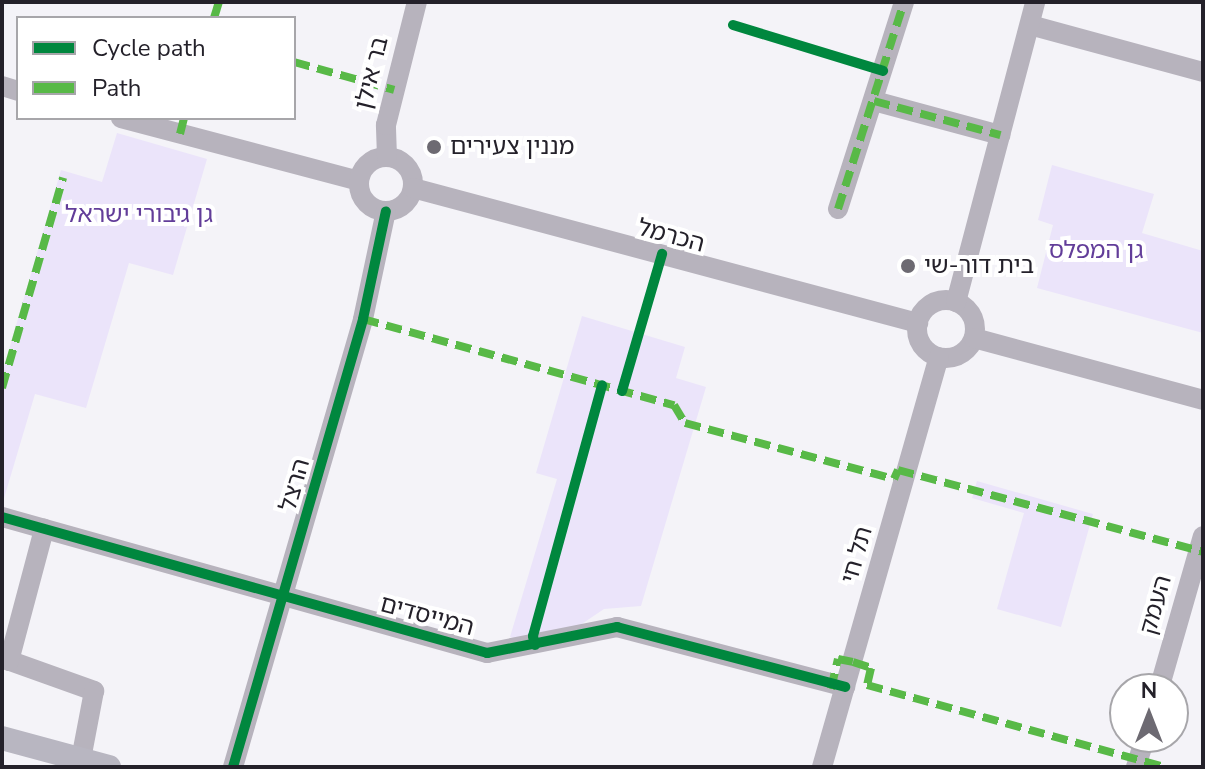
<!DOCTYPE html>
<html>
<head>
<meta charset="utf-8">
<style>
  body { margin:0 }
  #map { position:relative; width:1205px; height:769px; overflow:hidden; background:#f4f3f8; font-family:"Nunito Sans","Noto Sans Hebrew",sans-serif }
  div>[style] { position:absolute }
  .green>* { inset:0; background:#ebe4fa }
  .minor>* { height:20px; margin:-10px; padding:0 10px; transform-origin:10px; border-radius:10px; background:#b7b3bd }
  .minor>.ring { margin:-10px; padding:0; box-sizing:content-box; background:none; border:20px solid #b7b3bd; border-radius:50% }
  .major>* { height:24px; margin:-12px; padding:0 12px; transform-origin:12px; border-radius:12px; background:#b8b6c1 }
  .quiet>* { height:8px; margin-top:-4px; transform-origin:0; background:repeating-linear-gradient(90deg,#58b947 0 16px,transparent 0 24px) }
  .cycleway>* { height:10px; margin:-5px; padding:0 5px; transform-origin:5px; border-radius:5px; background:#00873e }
  .dots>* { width:22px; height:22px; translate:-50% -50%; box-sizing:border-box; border:4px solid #fff; border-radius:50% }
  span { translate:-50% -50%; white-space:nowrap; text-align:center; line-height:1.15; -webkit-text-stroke:8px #fff; paint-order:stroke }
  .street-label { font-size:24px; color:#24212a }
  .poi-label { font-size:24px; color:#24212a }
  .left { translate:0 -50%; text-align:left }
  .park-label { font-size:24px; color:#623d99 }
  .frame { position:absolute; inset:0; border:4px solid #24212a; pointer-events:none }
  .legend { position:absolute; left:16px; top:16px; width:280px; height:104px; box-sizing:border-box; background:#fff; border:2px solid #a7a6aa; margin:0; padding:10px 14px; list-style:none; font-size:24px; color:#24212a }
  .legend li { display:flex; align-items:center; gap:16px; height:40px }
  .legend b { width:40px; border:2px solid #a7a6aa }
  .north { position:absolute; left:1109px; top:673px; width:80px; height:80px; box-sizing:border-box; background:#fff; border:2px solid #a7a6aa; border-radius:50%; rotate:0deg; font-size:22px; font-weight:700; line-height:32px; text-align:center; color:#24212a }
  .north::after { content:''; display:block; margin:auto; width:28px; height:36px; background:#6d6a72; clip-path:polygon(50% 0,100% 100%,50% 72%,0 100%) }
</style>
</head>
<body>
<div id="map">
  <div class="green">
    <div style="clip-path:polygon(117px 133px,207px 159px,173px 275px,129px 263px,86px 408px,35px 394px,2px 505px,2px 374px,61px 170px,102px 182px)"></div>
    <div style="clip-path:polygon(1052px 165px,1154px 194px,1142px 233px,1203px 251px,1203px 333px,1037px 288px,1053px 225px,1038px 220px)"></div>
    <div style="clip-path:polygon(582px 316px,685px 347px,676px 378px,706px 387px,641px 606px,604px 609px,546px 648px,510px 637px,557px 479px,536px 473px)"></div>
    <div style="clip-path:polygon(977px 481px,1093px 514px,1061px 627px,997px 609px,1024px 513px,972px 498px)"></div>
  </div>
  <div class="minor">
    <div style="left:1030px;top:25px;width:179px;rotate:15.2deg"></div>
    <div style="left:2px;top:86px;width:17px;rotate:17deg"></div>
    <div style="left:874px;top:101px;width:131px;rotate:15.1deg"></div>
    <div style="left:121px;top:118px;width:246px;rotate:14.8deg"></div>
    <div class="ring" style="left:359px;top:157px;width:34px;height:34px"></div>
    <div style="left:387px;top:157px;width:32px;rotate:-92deg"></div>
    <div style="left:386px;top:125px;width:127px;rotate:-75.9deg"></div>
    <div style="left:413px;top:188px;width:523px;rotate:14.97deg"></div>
    <div style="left:838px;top:209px;width:217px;rotate:-72.3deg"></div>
    <div class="ring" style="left:917px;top:300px;width:38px;height:38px"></div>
    <div style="left:956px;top:302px;width:310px;rotate:-75.2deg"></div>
    <div style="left:974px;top:338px;width:237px;rotate:15.1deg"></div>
    <div style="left:2px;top:517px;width:504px;rotate:15.66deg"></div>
    <div style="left:487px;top:653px;width:133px;rotate:-11.3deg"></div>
    <div style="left:617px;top:627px;width:236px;rotate:14.7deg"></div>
    <div style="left:2px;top:658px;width:98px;rotate:19.7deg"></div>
    <div style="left:94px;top:691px;width:69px;rotate:100.8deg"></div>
    <div style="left:9px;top:661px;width:137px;rotate:-75.1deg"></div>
    <div style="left:1159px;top:689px;width:159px;rotate:-74deg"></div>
    <div style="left:233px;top:767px;width:466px;rotate:-73.8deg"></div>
    <div style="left:363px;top:319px;width:110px;rotate:-78deg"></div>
    <div style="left:822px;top:767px;width:426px;rotate:-74.1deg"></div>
    <div style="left:1136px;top:767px;width:31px;rotate:-73deg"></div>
  </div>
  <div class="major">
    <div style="left:2px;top:738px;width:111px;rotate:15.2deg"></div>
  </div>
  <div class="quiet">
    <div style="left:214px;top:18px;width:17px;rotate:-73deg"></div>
    <div style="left:294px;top:62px;width:104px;rotate:15.6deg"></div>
    <div style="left:874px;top:101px;width:131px;rotate:15.1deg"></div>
    <div style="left:180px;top:134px;width:16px;rotate:-76deg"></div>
    <div style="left:838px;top:209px;width:217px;rotate:-72.3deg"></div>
    <div style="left:363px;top:319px;width:323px;rotate:15.5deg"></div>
    <div style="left:674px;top:405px;width:21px;rotate:59deg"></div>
    <div style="left:685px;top:423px;width:216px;rotate:15deg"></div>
    <div style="left:894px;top:479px;width:10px;rotate:-66deg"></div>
    <div style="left:898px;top:470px;width:316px;rotate:15deg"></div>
    <div style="left:2px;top:388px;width:219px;rotate:-73.8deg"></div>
    <div style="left:831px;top:689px;width:31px;rotate:-77deg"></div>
    <div style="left:838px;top:659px;width:15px;rotate:11deg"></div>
    <div style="left:853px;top:662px;width:19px;rotate:18deg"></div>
    <div style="left:871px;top:668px;width:17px;rotate:103deg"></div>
    <div style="left:867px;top:685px;width:309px;rotate:15.4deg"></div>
  </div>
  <div class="cycleway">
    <div style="left:733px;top:25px;width:157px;rotate:17deg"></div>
    <div style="left:622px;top:391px;width:143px;rotate:-73.7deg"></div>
    <div style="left:2px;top:517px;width:504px;rotate:15.66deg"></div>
    <div style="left:487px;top:653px;width:133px;rotate:-11.3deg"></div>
    <div style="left:617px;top:627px;width:236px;rotate:14.7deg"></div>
    <div style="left:535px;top:645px;width:9px;rotate:-103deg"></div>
    <div style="left:533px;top:636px;width:260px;rotate:-74.6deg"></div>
    <div style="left:233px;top:767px;width:466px;rotate:-73.8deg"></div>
    <div style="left:363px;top:319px;width:110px;rotate:-78deg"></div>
  </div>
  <div class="dots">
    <div style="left:434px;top:147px;background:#6d6a72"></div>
    <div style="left:908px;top:266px;background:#6d6a72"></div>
  </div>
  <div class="street-label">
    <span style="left:372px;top:73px;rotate:-76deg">בר אילן</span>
    <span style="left:671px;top:236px;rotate:15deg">הכרמל</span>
    <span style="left:295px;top:485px;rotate:-74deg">הרצל</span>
    <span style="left:857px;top:555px;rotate:-74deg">תל חי</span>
    <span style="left:1156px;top:605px;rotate:-74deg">העמק</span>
    <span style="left:427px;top:616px;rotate:15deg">המייסדים</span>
  </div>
  <div class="poi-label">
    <span class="left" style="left:450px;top:147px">מננין צעירים</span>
    <span class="left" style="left:924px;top:266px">בית דור-שי</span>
  </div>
  <div class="park-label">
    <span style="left:139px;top:215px">גן גיבורי ישראל</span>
    <span style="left:1096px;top:251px">גן המפלס</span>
  </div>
  <div class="frame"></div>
  <ul class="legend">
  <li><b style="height:10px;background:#00873e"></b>Cycle path</li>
  <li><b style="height:10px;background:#58b947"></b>Path</li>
  </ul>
  <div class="north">N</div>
</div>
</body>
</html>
